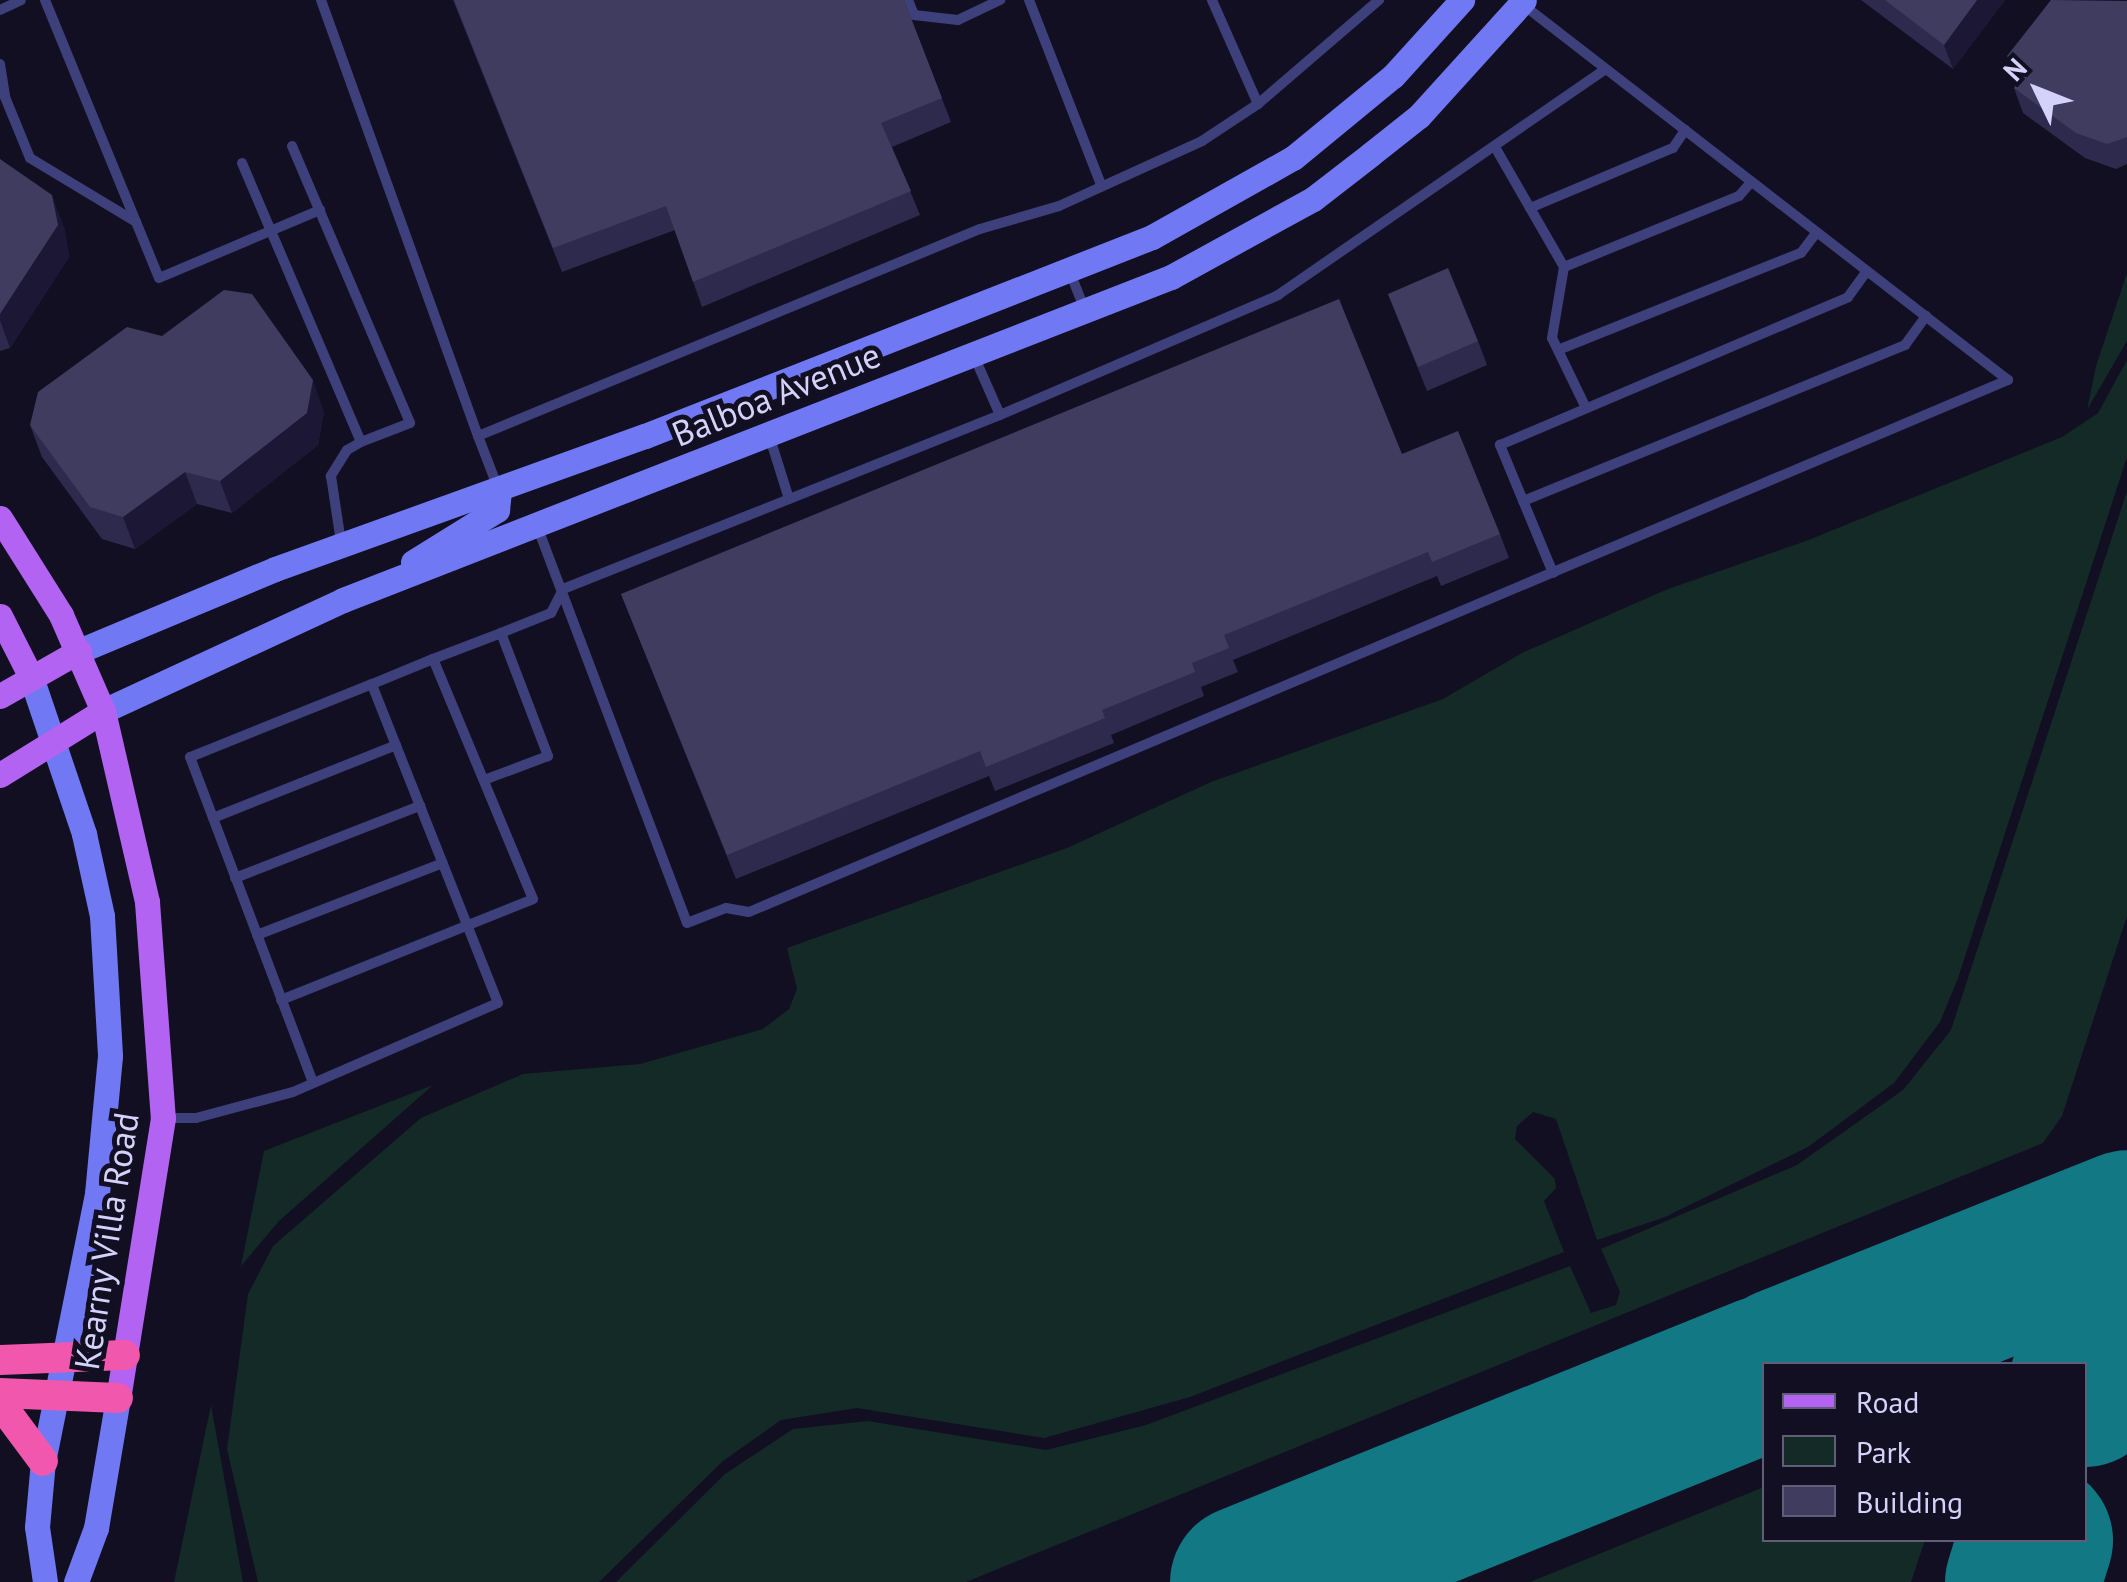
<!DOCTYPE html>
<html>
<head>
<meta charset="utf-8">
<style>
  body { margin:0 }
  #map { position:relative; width:2127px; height:1582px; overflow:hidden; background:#110f21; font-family:"PT Sans",sans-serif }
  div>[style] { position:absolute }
  .green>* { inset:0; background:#132a27 }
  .taxiway>* { height:62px; margin:-31px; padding:0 31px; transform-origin:31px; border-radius:31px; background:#127884 }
  .runway>* { height:155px; margin:-77.5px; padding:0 77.5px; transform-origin:77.5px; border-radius:77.5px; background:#127884 }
  .service>* { height:10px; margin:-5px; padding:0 5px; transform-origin:5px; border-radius:5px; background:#3e407c }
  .secondary>* { height:25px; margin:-12.5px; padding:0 12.5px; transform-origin:12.5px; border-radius:12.5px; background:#7178f3 }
  .primary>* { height:25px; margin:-12.5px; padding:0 12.5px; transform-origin:12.5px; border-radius:12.5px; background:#b263f2 }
  .motorway>* { height:30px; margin:-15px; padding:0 15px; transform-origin:15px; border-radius:15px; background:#f158ad }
  .wall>* { inset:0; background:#2e2a4d }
  .shaded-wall>* { inset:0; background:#1b1734 }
  .building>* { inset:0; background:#3f3c60 }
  span { translate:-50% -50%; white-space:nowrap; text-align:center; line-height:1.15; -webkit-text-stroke:10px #110f21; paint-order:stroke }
  .street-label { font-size:35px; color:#d4d2fb }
  .legend { position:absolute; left:1762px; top:1362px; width:325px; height:180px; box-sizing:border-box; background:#110f21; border:2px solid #5f5d78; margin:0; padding:12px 18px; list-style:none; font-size:30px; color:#d4d2fb }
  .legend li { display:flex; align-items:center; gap:20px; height:50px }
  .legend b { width:50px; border:2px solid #5f5d78 }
  .north { position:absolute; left:1987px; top:40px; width:100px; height:100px; -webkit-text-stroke:8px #110f21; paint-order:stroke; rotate:313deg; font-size:28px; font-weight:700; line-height:40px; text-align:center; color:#d4d2fb }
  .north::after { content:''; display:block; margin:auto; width:35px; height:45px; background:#d4d2fb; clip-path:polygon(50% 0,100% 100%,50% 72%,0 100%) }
</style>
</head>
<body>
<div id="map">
  <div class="green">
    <div style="clip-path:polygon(2127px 273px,2127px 341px,2087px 410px,2096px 366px)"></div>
    <div style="clip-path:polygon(2127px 360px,2127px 457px,1958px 978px,1940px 1022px,1894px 1083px,1808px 1147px,1665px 1217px,1597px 1240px,1556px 1119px,1533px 1112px,1517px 1126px,1515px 1139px,1555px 1179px,1556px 1188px,1544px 1201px,1564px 1252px,1190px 1397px,1044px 1438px,857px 1408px,781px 1420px,723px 1461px,599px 1582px,258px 1582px,227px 1449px,248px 1294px,273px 1246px,421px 1118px,523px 1074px,640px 1064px,763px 1029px,789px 1009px,797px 989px,787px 948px,1067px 848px,1211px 782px,1443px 699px,1522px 653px,1668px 589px,1806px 541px,2062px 437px,2098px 413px)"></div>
    <div style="clip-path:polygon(2127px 491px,2127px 916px,2062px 1116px,2043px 1143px,966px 1582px,616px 1582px,725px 1474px,793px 1429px,868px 1421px,1046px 1450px,1146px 1425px,1570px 1266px,1591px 1313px,1616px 1305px,1620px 1292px,1601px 1249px,1797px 1165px,1903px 1090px,1951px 1030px)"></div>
    <div style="clip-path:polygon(433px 1085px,279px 1221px,241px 1266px,264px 1151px)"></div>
    <div style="clip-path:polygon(211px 1405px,243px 1582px,174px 1582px)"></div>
    <div style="clip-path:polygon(1764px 1487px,1764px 1540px,1925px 1540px,1911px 1582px,1530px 1582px)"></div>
  </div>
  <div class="taxiway">
    <div style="left:2026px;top:1267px;width:53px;rotate:-16.4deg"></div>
    <div style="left:2077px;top:1252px;width:50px;rotate:-1.1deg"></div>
    <div style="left:2095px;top:1357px;width:50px;rotate:-49.9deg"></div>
  </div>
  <div class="runway">
    <div style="left:1785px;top:1364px;width:368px;rotate:-21.8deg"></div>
    <div style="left:2084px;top:1389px;width:137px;rotate:-71.7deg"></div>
    <div style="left:1247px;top:1582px;width:558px;rotate:-22.01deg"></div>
    <div style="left:2022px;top:1582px;width:44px;rotate:-72.8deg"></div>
  </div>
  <div class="service">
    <div style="left:45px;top:0;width:300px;rotate:67.7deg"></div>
    <div style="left:159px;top:278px;width:175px;rotate:-22.9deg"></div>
    <div style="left:321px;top:0;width:463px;rotate:70.2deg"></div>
    <div style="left:908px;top:0;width:16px;rotate:68deg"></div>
    <div style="left:914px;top:15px;width:44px;rotate:6.5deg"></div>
    <div style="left:958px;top:20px;width:47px;rotate:-25.5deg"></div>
    <div style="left:1029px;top:0;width:199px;rotate:68.7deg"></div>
    <div style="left:0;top:10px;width:23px;rotate:-25deg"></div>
    <div style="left:0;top:64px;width:33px;rotate:81deg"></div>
    <div style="left:5px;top:97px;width:66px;rotate:67.7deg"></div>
    <div style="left:30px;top:158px;width:124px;rotate:31.1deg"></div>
    <div style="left:1258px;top:104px;width:160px;rotate:-40.7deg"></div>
    <div style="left:292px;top:146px;width:301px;rotate:66.9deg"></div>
    <div style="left:410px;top:423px;width:53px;rotate:158.8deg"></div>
    <div style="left:1495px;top:147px;width:138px;rotate:60.1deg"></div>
    <div style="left:1564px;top:267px;width:72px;rotate:99.6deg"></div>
    <div style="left:1552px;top:338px;width:78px;rotate:64.1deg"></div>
    <div style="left:242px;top:163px;width:303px;rotate:66.9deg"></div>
    <div style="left:361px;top:442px;width:16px;rotate:150deg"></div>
    <div style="left:347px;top:450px;width:31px;rotate:122deg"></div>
    <div style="left:331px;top:476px;width:67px;rotate:81.4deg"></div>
    <div style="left:1530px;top:208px;width:155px;rotate:-22.8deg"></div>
    <div style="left:1673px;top:148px;width:22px;rotate:-56deg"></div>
    <div style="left:1564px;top:267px;width:189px;rotate:-22.1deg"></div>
    <div style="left:1739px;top:196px;width:18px;rotate:-49deg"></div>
    <div style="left:1069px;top:270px;width:43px;rotate:68.2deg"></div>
    <div style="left:1558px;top:350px;width:262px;rotate:-21.8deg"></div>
    <div style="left:1801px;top:253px;width:26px;rotate:-53deg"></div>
    <div style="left:974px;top:356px;width:64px;rotate:66.2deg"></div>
    <div style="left:769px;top:435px;width:67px;rotate:72.6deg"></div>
    <div style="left:498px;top:488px;width:56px;rotate:-111deg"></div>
    <div style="left:478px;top:436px;width:543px;rotate:-22.41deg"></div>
    <div style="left:980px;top:229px;width:82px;rotate:-16.2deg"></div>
    <div style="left:1059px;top:206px;width:157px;rotate:-24.4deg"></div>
    <div style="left:1202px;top:141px;width:67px;rotate:-33.5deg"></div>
    <div style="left:1258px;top:104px;width:114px;rotate:-113.9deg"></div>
    <div style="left:1523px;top:501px;width:413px;rotate:-22.2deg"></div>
    <div style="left:1905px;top:345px;width:36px;rotate:-54deg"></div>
    <div style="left:537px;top:526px;width:424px;rotate:69.3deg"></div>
    <div style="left:687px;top:923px;width:42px;rotate:-21deg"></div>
    <div style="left:726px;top:908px;width:23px;rotate:10deg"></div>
    <div style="left:749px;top:912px;width:1367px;rotate:-22.91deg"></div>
    <div style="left:2008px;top:380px;width:614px;rotate:-142.27deg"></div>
    <div style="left:1553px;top:573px;width:139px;rotate:-112.5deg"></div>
    <div style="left:1500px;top:445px;width:378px;rotate:-23deg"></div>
    <div style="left:1848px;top:297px;width:32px;rotate:-54deg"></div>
    <div style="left:501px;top:633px;width:54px;rotate:-21.8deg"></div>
    <div style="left:551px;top:613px;width:27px;rotate:-63deg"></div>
    <div style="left:563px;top:589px;width:470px;rotate:-21.7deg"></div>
    <div style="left:1000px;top:415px;width:303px;rotate:-23.3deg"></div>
    <div style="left:1278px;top:295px;width:397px;rotate:-34.6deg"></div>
    <div style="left:433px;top:659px;width:73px;rotate:-20.9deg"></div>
    <div style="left:501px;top:633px;width:132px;rotate:69.1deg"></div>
    <div style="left:548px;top:756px;width:68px;rotate:159.4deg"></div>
    <div style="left:213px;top:818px;width:197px;rotate:-21.7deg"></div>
    <div style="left:235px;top:878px;width:199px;rotate:-21.3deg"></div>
    <div style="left:257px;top:935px;width:199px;rotate:-21.2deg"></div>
    <div style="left:281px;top:1000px;width:271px;rotate:-21.8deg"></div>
    <div style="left:533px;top:899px;width:260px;rotate:-112.6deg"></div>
    <div style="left:433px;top:659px;width:66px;rotate:157.7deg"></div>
    <div style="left:164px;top:1118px;width:32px"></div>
    <div style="left:196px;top:1118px;width:100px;rotate:-15deg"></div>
    <div style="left:293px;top:1092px;width:223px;rotate:-23.5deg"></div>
    <div style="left:498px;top:1003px;width:343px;rotate:-111.6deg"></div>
    <div style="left:372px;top:684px;width:196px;rotate:158.1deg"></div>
    <div style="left:190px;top:757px;width:348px;rotate:69.3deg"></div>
  </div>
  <div class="secondary">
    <div style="left:413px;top:562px;width:99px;rotate:-31.8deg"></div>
    <div style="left:497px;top:510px;width:19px;rotate:-84deg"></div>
    <div style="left:79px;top:651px;width:212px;rotate:-22.7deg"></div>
    <div style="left:275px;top:569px;width:393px;rotate:-19.8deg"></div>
    <div style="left:645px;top:436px;width:545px;rotate:-21.43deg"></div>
    <div style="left:1152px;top:237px;width:162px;rotate:-29.3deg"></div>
    <div style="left:1293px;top:158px;width:129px;rotate:-39.4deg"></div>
    <div style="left:1393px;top:76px;width:103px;rotate:-47.8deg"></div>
    <div style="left:31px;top:677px;width:166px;rotate:71.3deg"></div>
    <div style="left:84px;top:834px;width:84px;rotate:77.6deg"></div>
    <div style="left:102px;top:916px;width:140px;rotate:86.7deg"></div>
    <div style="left:110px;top:1056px;width:139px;rotate:95.4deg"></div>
    <div style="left:97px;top:1194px;width:272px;rotate:101.4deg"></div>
    <div style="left:43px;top:1461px;width:66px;rotate:95.2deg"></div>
    <div style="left:37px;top:1527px;width:56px;rotate:81.7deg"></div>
    <div style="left:103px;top:711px;width:264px;rotate:-24.8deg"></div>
    <div style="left:343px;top:600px;width:889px;rotate:-21.31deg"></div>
    <div style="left:1171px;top:277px;width:162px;rotate:-28.8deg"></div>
    <div style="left:1313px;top:199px;width:73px;rotate:-37.8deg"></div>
    <div style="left:1371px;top:154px;width:61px;rotate:-38.4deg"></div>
    <div style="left:1419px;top:116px;width:156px;rotate:-47.8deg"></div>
    <div style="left:76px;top:1582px;width:58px;rotate:-69.7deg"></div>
    <div style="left:96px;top:1528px;width:132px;rotate:-80.4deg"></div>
  </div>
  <div class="primary">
    <div style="left:0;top:518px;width:115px;rotate:57.8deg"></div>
    <div style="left:61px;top:615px;width:105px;rotate:66.4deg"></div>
    <div style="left:103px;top:711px;width:196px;rotate:77deg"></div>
    <div style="left:147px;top:902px;width:217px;rotate:85.8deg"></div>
    <div style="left:163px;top:1118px;width:284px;rotate:99.1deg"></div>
    <div style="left:0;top:616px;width:68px;rotate:63.1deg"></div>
    <div style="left:0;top:696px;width:91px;rotate:-29.7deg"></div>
    <div style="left:0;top:775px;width:121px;rotate:-31.9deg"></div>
  </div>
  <div class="motorway">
    <div style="left:0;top:1360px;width:125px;rotate:-2.3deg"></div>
    <div style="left:0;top:1393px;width:118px;rotate:2.4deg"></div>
    <div style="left:0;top:1403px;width:72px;rotate:53.4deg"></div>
  </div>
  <div class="wall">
    <div style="clip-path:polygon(453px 0,904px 0,951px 122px,892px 147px,920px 215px,702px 307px,675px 230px,562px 272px)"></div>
    <div style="clip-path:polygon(1861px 0,2005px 0,1953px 69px)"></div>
    <div style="clip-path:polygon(2127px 1px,2127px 164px,2116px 169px,2085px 158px,2023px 113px,2014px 88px,2018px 82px,2016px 80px,2007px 56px)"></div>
    <div style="clip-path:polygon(0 159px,64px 227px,69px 257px,10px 348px,0 351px)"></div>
    <div style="clip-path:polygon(1388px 294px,1478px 341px,1487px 365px,1427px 391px)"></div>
    <div style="clip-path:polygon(324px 412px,318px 445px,232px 513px,197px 504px,135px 549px,102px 539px,42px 457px,30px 425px)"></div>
    <div style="clip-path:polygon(1402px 454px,1500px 534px,1509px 558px,1441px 586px,1437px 576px,1233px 660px,1238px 672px,1201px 687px,1204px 696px,1111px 735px,1114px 743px,995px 791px,989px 776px,736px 879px,621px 594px)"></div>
  </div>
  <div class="shaded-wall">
    <div style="clip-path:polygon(1977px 0,2005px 0,1953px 69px,1944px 45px)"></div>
    <div style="clip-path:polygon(52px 195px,64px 227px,69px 257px,10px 348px,0 320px,0 314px)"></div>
    <div style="clip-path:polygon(313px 380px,324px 412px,318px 445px,232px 513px,220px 481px)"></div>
    <div style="clip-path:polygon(185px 472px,197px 504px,135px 549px,123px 517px)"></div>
  </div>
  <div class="building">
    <div style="clip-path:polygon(454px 0,904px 0,942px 98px,881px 123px,911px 191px,693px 282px,666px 206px,553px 248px)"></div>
    <div style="clip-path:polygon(1885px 0,1977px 0,1944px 45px)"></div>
    <div style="clip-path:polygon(2051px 0,2127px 1px,2127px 137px,2107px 144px,2076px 133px,2014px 88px,2027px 71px,2007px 56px)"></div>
    <div style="clip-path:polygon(0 159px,52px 195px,58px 225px,0 314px)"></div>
    <div style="clip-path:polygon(1448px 268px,1478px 341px,1418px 367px,1388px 294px)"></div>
    <div style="clip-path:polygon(224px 290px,252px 294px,313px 380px,307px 413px,220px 481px,185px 472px,123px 517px,90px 507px,30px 425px,38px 392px,127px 327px,162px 336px)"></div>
    <div style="clip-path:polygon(1339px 299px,1402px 454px,1458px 431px,1500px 534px,1432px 562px,1428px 552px,1224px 635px,1229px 648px,1192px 663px,1195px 672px,1102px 710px,1105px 718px,986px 767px,980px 751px,727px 855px,621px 594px)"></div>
  </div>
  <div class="street-label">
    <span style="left:776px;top:394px;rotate:-22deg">Balboa Avenue</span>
    <span style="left:106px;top:1241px;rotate:-81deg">Kearny Villa Road</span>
  </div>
  <ul class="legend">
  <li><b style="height:12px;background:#b263f2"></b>Road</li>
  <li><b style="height:28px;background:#132a27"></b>Park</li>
  <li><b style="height:28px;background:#3f3c60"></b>Building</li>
  </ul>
  <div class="north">N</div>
</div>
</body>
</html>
